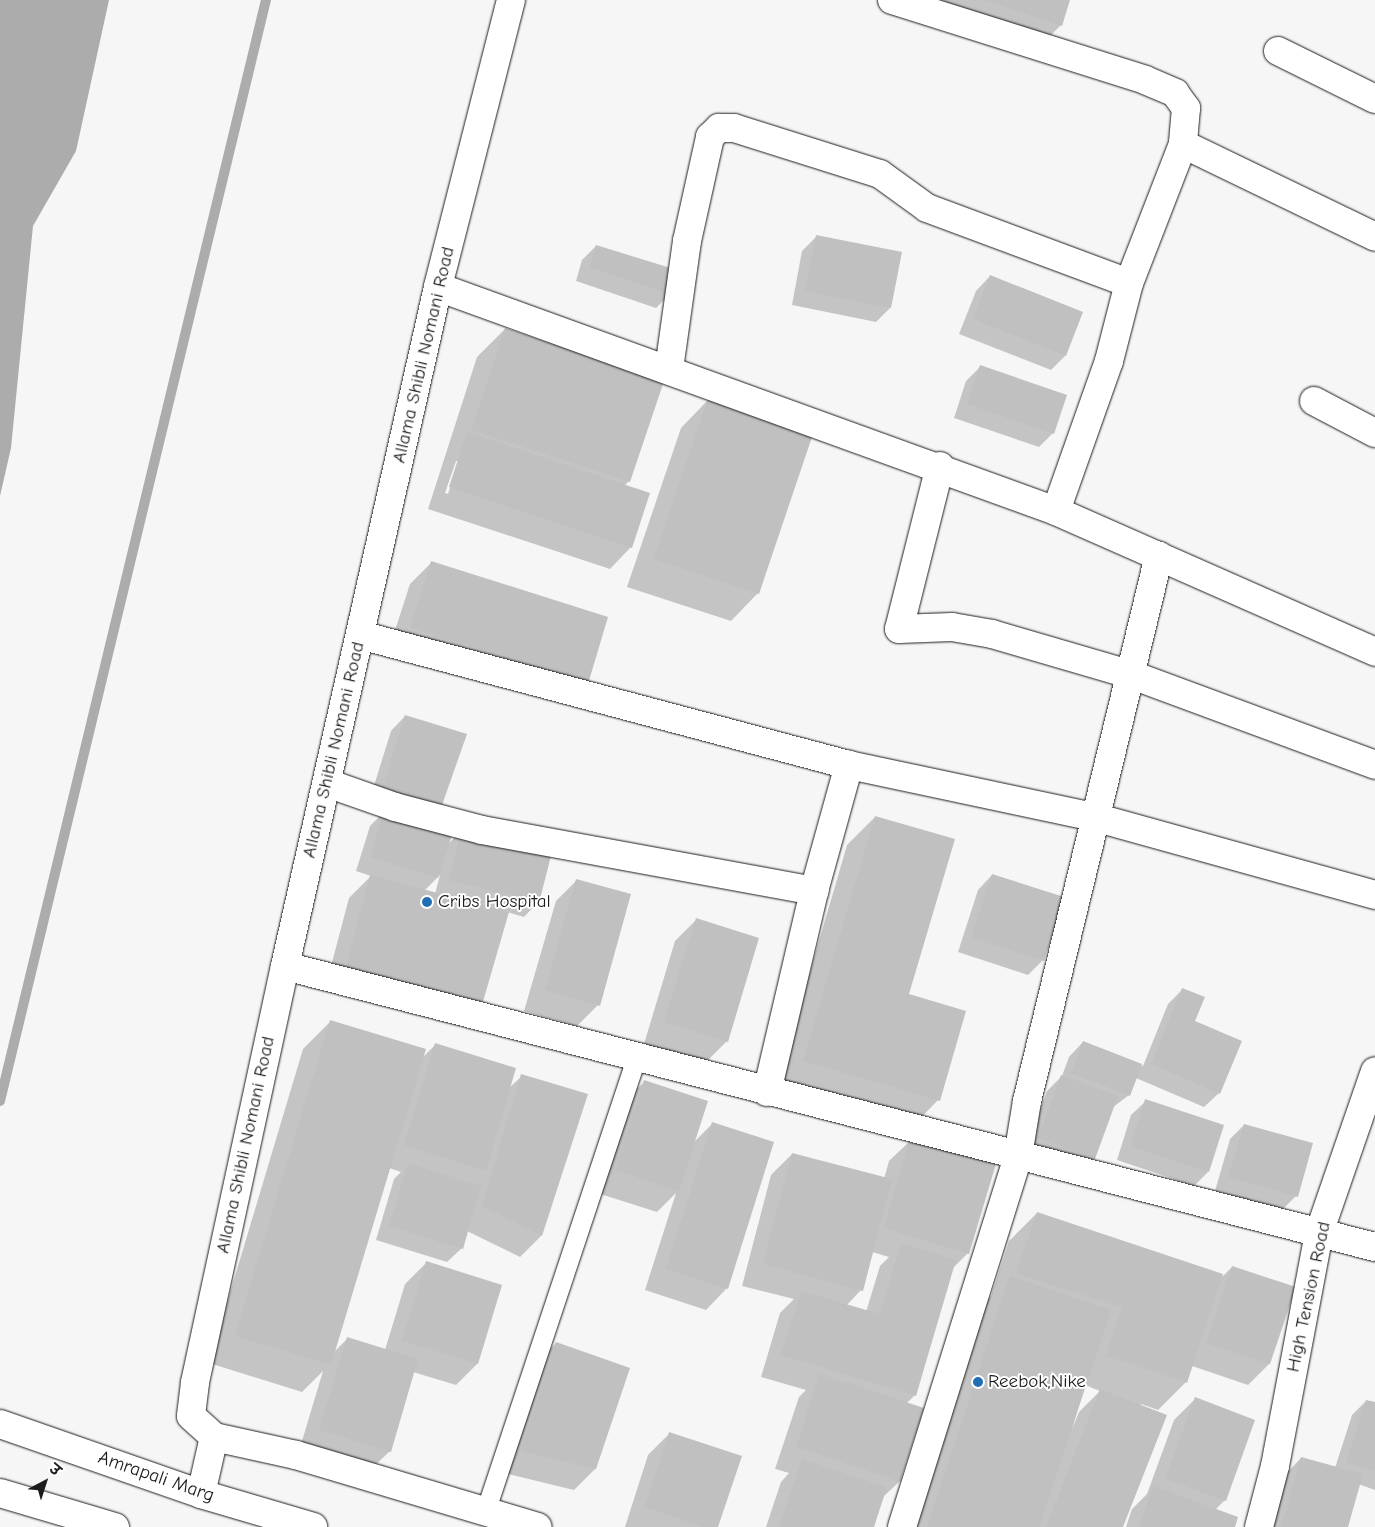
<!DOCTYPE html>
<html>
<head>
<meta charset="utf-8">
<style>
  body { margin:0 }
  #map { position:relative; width:1375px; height:1527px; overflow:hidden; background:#f6f6f6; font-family:"Comic Neue","Playpen Sans Deva",sans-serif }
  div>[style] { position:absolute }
  .water>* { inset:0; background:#acacac }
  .shadow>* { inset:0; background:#0003 }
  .stream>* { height:10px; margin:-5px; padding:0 5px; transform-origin:5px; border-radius:5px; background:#acacac }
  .building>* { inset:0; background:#c0c0c0 }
  .roads { filter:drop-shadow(0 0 1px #1c1c1c) drop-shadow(0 0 1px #1c1c1c) }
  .service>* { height:19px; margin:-9.5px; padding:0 9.5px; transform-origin:9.5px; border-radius:9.5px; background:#fff }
  .minor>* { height:28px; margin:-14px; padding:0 14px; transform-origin:14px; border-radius:14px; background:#fff }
  .tertiary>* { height:28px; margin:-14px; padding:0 14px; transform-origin:14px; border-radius:14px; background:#fff }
  .secondary>* { height:28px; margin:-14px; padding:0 14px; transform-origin:14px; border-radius:14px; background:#fff }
  .dots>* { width:14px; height:14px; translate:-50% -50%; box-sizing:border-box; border:2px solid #fff; border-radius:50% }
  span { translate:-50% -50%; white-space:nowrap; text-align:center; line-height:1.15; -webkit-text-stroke:4px #fff; paint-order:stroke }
  .street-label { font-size:19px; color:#1c1c1c }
  .poi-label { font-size:19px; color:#1c1c1c }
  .left { translate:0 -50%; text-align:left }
  .north { position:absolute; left:20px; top:1457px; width:50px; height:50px; -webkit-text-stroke:4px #fff; paint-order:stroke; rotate:40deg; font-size:14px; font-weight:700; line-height:20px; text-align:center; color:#1c1c1c }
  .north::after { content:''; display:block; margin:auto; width:18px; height:22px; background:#1c1c1c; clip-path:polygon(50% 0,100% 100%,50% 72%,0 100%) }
</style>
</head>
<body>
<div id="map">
  <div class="water">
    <div style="clip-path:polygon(0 0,109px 0,76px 151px,33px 226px,11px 448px,0 496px)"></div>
  </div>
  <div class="shadow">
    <div style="clip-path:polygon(897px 0,1069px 0,1061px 25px,1040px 46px)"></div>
    <div style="clip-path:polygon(816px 237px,890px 308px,876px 322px,792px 305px,802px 251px)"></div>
    <div style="clip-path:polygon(596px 246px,670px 294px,656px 308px,576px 281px,582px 260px)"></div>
    <div style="clip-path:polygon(990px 276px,1082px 313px,1065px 356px,1051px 370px,959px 334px,976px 291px)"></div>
    <div style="clip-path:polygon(evenodd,505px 329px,629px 481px,624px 486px,631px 547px,610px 569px,428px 509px,477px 357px,505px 329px,456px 461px,459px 461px,448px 494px,445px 493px,456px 461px)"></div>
    <div style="clip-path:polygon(981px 366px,1053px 433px,1039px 447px,954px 418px,966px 381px)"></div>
    <div style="clip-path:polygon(708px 400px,758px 593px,731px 621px,627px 587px,681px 428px)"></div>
    <div style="clip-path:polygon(431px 563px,586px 683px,565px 704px,389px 649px,410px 584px)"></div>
    <div style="clip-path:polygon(evenodd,405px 716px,440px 807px,448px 844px,462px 830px,538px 902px,524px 917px,507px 912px,481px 1004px,460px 1026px,325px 989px,349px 898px,371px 876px,356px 871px,370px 826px,386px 810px,368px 805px,391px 731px,405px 716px,440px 875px,435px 894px,424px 891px,440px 875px)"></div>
    <div style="clip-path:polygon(875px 817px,908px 995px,938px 1100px,911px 1128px,776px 1088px,847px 845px)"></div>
    <div style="clip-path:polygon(992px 875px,1043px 960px,1028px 975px,958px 952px,978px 890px)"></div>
    <div style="clip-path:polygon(577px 880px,598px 1005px,577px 1026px,524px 1011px,556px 901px)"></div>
    <div style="clip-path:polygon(697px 919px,727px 1041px,706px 1062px,644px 1044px,675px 941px)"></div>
    <div style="clip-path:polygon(1183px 989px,1219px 1093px,1204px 1107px,1136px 1078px,1129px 1095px,1112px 1108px,1094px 1159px,1080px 1173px,1024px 1153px,1047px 1091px,1062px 1076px,1069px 1057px,1083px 1042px,1143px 1066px,1168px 1004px)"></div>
    <div style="clip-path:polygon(331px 1021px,422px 1058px,435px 1045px,509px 1088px,522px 1076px,541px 1236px,520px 1257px,467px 1231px,462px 1248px,447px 1262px,376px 1240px,394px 1179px,401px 1172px,389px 1168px,333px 1353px,347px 1339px,385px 1350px,405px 1284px,426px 1263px,501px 1286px,477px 1364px,456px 1385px,413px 1372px,390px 1451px,368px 1472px,299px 1451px,323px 1371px,302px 1392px,209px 1363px,303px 1049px)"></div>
    <div style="clip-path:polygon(644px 1082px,693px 1143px,712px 1124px,727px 1288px,706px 1310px,645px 1290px,676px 1193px,657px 1212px,594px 1192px,623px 1103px)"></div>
    <div style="clip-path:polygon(1146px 1101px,1208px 1172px,1194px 1186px,1117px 1160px,1131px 1115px)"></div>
    <div style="clip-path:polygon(1244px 1125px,1296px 1196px,1282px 1210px,1215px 1191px,1230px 1139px)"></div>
    <div style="clip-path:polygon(evenodd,911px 1140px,968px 1253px,952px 1269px,915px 1395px,906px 1404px,899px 1482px,882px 1498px,873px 1527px,766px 1527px,781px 1482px,789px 1473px,775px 1469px,799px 1397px,806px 1390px,761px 1377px,780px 1313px,794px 1299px,742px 1286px,771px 1175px,792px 1154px,884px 1179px,889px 1161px,911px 1140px,872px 1252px,889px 1257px,880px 1266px,866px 1312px,846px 1306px,861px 1290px,872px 1252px)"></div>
    <div style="clip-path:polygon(evenodd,1037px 1213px,1223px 1276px,1232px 1267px,1294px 1288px,1269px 1364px,1248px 1385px,1192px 1366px,1186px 1382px,1158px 1410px,1141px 1404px,1121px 1527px,909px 1527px,982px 1305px,991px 1296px,1009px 1241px,1037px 1213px,1085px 1385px,1100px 1391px,1079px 1412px,1072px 1429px,1085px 1385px)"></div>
    <div style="clip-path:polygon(556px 1343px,628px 1369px,595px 1469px,574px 1490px,500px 1472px,535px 1365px)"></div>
    <div style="clip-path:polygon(1195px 1399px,1225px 1500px,1215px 1510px,1233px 1527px,1126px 1527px,1132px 1509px,1147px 1494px,1174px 1420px)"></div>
    <div style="clip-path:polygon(1366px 1401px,1375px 1404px,1375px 1490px,1358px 1484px,1346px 1527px,1266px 1527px,1280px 1480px,1301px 1458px,1335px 1468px,1352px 1415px)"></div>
    <div style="clip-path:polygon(669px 1434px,717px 1527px,625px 1527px,648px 1455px)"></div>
  </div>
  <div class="stream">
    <div style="left:0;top:1101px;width:1133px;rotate:-76.42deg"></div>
  </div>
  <div class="building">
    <div style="clip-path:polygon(984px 0,1070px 0,1062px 26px)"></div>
    <div style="clip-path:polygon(816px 235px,902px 252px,891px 308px,805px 291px)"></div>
    <div style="clip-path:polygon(596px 245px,677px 270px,671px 295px,590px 267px)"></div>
    <div style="clip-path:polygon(990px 275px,1083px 312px,1066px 356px,973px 319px)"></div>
    <div style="clip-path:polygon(505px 328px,664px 381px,630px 482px,471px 430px)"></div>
    <div style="clip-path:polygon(980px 365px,1067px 395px,1054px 434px,967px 404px)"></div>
    <div style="clip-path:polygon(708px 399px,813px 434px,759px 594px,654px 559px)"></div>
    <div style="clip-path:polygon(467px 432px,650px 493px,632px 548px,449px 487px)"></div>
    <div style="clip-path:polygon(431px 561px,608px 617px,588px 684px,410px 628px)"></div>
    <div style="clip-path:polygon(405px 715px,467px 734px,441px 808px,382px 790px)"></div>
    <div style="clip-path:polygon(384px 811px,453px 832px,438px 878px,370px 857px)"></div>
    <div style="clip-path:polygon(875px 816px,955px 839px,909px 994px,966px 1011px,940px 1101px,803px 1061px)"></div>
    <div style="clip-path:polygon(461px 829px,552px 852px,539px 903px,449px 880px)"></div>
    <div style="clip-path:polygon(992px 874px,1064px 897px,1044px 961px,971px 938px)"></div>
    <div style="clip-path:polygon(370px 875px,509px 912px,482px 1005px,346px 968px)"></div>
    <div style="clip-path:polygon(576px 879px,631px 894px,600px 1006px,545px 990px)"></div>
    <div style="clip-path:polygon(696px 918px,759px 938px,728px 1042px,664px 1022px)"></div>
    <div style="clip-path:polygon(1182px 988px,1205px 997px,1195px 1021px,1242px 1041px,1220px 1094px,1151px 1064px)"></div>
    <div style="clip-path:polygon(330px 1020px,426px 1049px,331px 1365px,235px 1336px)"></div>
    <div style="clip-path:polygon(1083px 1041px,1142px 1064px,1130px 1096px,1071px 1073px)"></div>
    <div style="clip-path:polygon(435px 1043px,516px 1068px,486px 1171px,404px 1145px)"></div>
    <div style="clip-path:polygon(521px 1074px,588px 1094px,542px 1236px,482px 1206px)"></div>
    <div style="clip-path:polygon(1061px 1075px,1118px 1096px,1095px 1159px,1038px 1138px)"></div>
    <div style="clip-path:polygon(644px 1080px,708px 1101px,679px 1191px,615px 1170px)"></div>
    <div style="clip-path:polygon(1145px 1099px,1224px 1125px,1209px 1172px,1130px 1146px)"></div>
    <div style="clip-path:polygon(712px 1122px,774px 1142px,728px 1289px,666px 1269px)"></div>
    <div style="clip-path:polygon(1244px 1124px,1313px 1143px,1298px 1197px,1228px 1177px)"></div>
    <div style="clip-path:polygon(910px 1138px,996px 1164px,969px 1254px,884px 1228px)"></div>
    <div style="clip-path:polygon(792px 1153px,892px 1179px,863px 1291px,763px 1264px)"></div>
    <div style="clip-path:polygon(408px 1163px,481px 1186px,463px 1249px,389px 1226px)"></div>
    <div style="clip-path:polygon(1037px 1212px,1223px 1274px,1187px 1383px,1106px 1356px,1122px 1308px,1016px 1273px)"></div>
    <div style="clip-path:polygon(901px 1243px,956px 1260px,916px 1396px,781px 1355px,801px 1291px,880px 1314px)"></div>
    <div style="clip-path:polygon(426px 1261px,502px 1285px,478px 1364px,402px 1341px)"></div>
    <div style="clip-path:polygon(1232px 1266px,1296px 1287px,1270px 1364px,1206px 1343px)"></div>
    <div style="clip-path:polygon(1010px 1276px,1111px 1310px,1039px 1527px,927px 1527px)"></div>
    <div style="clip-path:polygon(347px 1337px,418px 1359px,391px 1452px,319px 1430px)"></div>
    <div style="clip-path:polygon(556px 1342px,630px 1368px,596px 1469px,521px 1451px)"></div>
    <div style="clip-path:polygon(820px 1374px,924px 1408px,900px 1482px,796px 1447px)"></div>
    <div style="clip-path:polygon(1100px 1389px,1167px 1415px,1123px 1527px,1046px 1527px)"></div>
    <div style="clip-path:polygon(1195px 1397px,1255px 1420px,1226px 1501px,1165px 1479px)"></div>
    <div style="clip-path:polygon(1366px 1400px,1375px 1402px,1375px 1471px,1346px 1462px)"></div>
    <div style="clip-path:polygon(669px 1432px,742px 1456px,718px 1527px,703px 1527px,645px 1507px)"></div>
    <div style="clip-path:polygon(1301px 1457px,1363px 1474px,1348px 1527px,1281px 1527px)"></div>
    <div style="clip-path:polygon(802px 1459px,887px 1487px,874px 1527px,779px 1527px)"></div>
    <div style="clip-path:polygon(1153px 1486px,1238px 1517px,1235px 1527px,1139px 1527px)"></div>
  </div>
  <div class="roads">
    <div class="service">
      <div style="left:485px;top:1512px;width:478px;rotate:-71.6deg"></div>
    </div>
    <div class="minor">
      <div style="left:892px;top:0;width:265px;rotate:17.5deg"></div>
      <div style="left:1145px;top:80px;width:33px;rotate:23deg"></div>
      <div style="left:1175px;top:93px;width:19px;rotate:54deg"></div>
      <div style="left:1186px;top:108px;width:36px;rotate:95deg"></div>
      <div style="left:1183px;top:144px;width:149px;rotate:111.2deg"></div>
      <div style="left:1129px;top:283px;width:81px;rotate:104.4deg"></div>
      <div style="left:1109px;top:361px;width:159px;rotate:109.5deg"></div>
      <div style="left:1278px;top:51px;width:108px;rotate:26.3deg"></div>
      <div style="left:1183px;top:144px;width:213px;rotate:25.8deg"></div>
      <div style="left:438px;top:287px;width:657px;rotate:19.92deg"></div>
      <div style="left:1056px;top:511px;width:349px;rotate:23.8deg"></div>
      <div style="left:669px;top:369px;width:129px;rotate:-82deg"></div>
      <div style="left:687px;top:241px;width:107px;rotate:-77.5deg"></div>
      <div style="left:710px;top:137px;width:13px;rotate:-45deg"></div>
      <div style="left:719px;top:128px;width:15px"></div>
      <div style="left:734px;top:128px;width:153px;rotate:17.5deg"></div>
      <div style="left:880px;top:174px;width:58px;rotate:35.9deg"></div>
      <div style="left:927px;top:208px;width:215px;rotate:20.4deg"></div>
      <div style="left:1314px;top:401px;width:69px;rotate:27.7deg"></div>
      <div style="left:940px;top:466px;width:168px;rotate:104.1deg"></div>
      <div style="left:899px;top:629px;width:53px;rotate:-2.2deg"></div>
      <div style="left:952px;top:627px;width:41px;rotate:9.9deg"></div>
      <div style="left:992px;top:634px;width:146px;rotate:16.3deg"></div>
      <div style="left:1132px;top:675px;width:259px;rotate:20.3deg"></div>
      <div style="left:360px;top:635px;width:506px;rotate:14.89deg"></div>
      <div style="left:849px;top:765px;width:250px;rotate:12deg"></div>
      <div style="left:1094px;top:817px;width:292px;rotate:15.5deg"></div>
      <div style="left:327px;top:783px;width:72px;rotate:19.4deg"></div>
      <div style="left:395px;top:807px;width:90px;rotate:14.8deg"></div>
      <div style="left:482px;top:830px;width:338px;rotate:10.4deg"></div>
      <div style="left:285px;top:966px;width:1126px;rotate:14.46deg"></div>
      <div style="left:767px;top:1092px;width:206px;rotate:-76.8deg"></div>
      <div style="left:814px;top:891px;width:131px;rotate:-74.5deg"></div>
      <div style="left:902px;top:1527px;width:389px;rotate:-72.6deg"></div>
      <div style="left:1018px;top:1156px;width:56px;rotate:-80.7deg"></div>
      <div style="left:1027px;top:1101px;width:561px;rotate:-76.39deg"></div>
      <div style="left:1259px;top:1527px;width:63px;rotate:-75.3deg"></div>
      <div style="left:1275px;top:1466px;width:237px;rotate:-79.3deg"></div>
      <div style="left:1319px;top:1233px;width:171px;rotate:-70.9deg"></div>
    </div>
    <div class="tertiary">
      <div style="left:511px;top:0;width:296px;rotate:104.3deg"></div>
      <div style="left:438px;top:287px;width:696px;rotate:102.7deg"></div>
      <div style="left:285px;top:966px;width:427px;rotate:102.2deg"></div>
      <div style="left:195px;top:1383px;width:33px;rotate:97deg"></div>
      <div style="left:191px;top:1416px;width:31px;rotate:42deg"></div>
      <div style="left:214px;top:1437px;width:84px;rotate:12.4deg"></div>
      <div style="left:296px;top:1455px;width:252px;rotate:16.6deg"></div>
      <div style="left:201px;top:1494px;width:58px;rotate:-77.2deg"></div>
    </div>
    <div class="secondary">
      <div style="left:0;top:1424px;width:213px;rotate:19.2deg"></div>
      <div style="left:201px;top:1494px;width:117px;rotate:16.4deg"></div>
      <div style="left:0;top:1493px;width:120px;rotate:16.5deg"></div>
    </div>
  </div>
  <div class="dots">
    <div style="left:427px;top:902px;background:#1f6fb2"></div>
    <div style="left:978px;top:1382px;background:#1f6fb2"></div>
  </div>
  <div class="street-label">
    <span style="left:424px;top:355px;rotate:-77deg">Allama Shibli Nomani Road</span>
    <span style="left:334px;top:750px;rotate:-77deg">Allama Shibli Nomani Road</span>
    <span style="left:246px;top:1145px;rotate:-78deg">Allama Shibli Nomani Road</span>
    <span style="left:1309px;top:1297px;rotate:-78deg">High Tension Road</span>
    <span style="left:156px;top:1477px;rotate:19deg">Amrapali Marg</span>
  </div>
  <div class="poi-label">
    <span class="left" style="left:438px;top:902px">Cribs Hospital</span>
    <span class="left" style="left:988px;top:1382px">Reebok,Nike</span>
  </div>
  <div class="north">उ</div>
</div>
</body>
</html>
